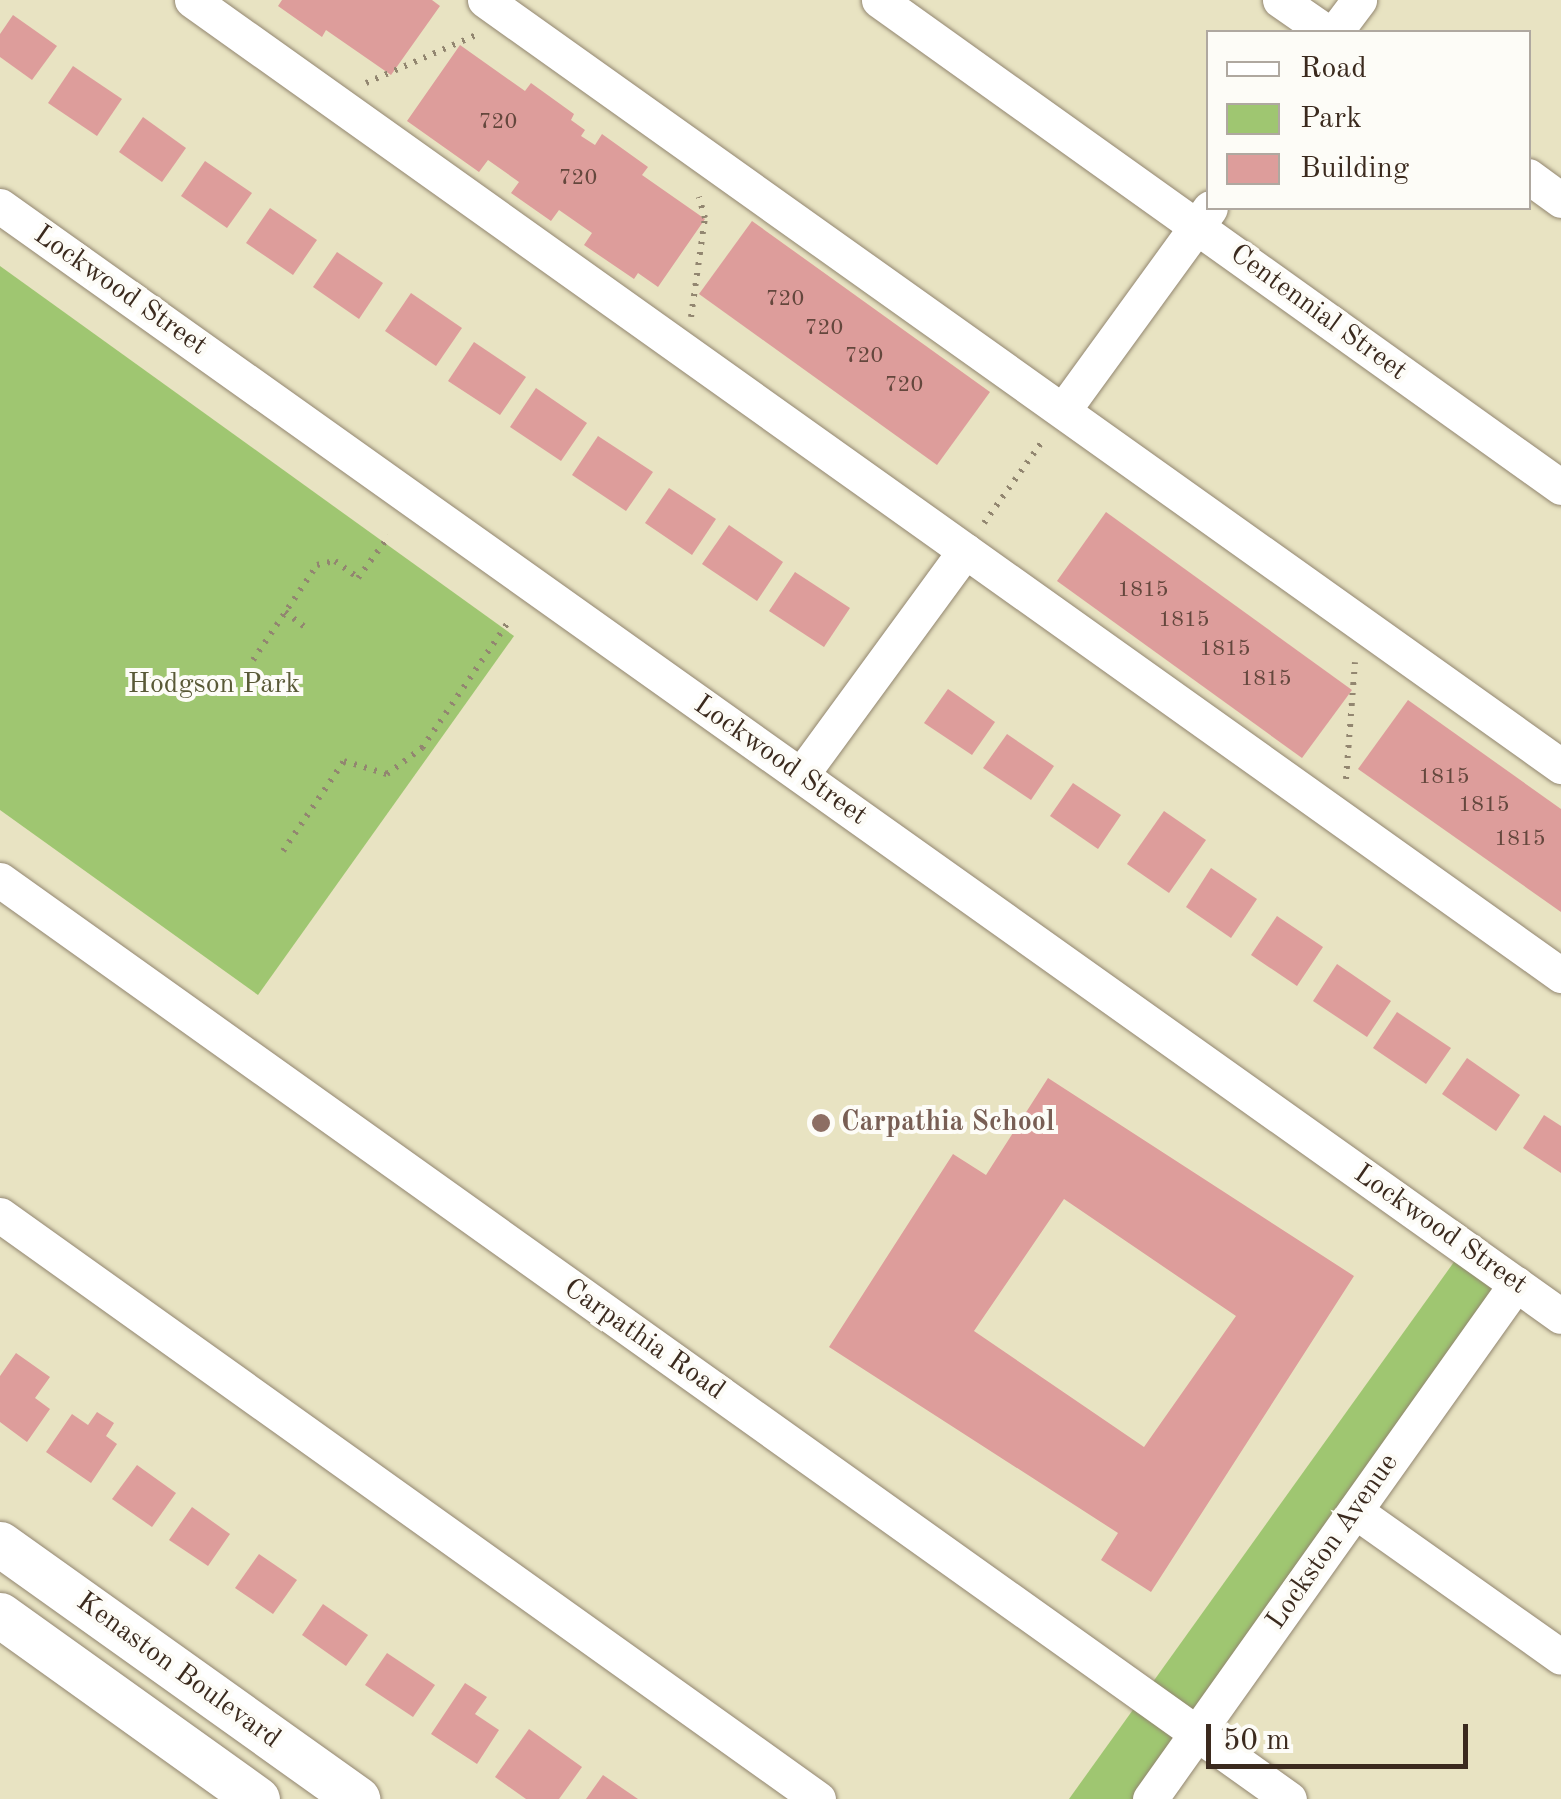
<!DOCTYPE html>
<html>
<head>
<meta charset="utf-8">
<style>
  body { margin:0 }
  #map { position:relative; width:1561px; height:1799px; overflow:hidden; background:#e8e3c2; font-family:"Old Standard TT",serif }
  div>[style] { position:absolute }
  .green>* { inset:0; background:#9fc671 }
  .building>* { inset:0; background:#dd9d9b }
  .path>* { height:6px; margin-top:-3px; transform-origin:0; background:repeating-linear-gradient(90deg,#928670 0 2.5px,transparent 0 10.5px) }
  .roads { filter:drop-shadow(0 0 2px #928670) drop-shadow(0 0 2px #928670) }
  .minor>* { height:35px; margin:-17.5px; padding:0 17.5px; transform-origin:17.5px; border-radius:17.5px; background:#fff }
  .major>* { height:45px; margin:-22.5px; padding:0 22.5px; transform-origin:22.5px; border-radius:22.5px; background:#fff }
  .dots>* { width:28px; height:28px; translate:-50% -50%; box-sizing:border-box; border:5px solid #fdfcf7; border-radius:50% }
  span { translate:-50% -50%; white-space:nowrap; text-align:center; line-height:1.15; -webkit-text-stroke:8px #fdfcf7; paint-order:stroke }
  .number-label { font-size:22px; color:#64473d }
  .number-label span { -webkit-text-stroke-width:0 }
  .street-label { font-size:28px; color:#3b2a1e }
  .park-label { font-size:28px; color:#595937 }
  .education-label { font-size:28px; color:#785e54; font-weight:700 }
  .left { translate:0 -50%; text-align:left }
  .legend { position:absolute; left:1206px; top:30px; width:325px; height:180px; box-sizing:border-box; background:#fdfcf7; border:2px solid #afa8a0; margin:0; padding:12px 18px; list-style:none; font-size:30px; color:#3b2a1e }
  .legend li { display:flex; align-items:center; gap:20px; height:50px }
  .legend b { width:50px; border:2px solid #afa8a0 }
  .scale { position:absolute; left:1206px; top:1724px; width:262px; height:45px; box-sizing:border-box; border:5px solid #3b2a1e; border-top:0; padding-left:12px; font-size:30px; line-height:35px; white-space:nowrap; color:#3b2a1e; -webkit-text-stroke:8px #fdfcf7; paint-order:stroke }
</style>
</head>
<body>
<div id="map">
  <div class="green">
    <div style="clip-path:polygon(0 266px,514px 636px,258px 995px,0 810px)"></div>
    <div style="clip-path:polygon(1464px 1248px,1516px 1284px,1150px 1799px,1069px 1799px)"></div>
  </div>
  <div class="building">
    <div style="clip-path:polygon(282px 0,432px 0,440px 6px,391px 75px,326px 30px,322px 37px,278px 6px)"></div>
    <div style="clip-path:polygon(13px 15px,57px 46px,32px 80px,0 57px,0 34px)"></div>
    <div style="clip-path:polygon(460px 45px,525px 91px,531px 83px,574px 114px,571px 120px,585px 130px,581px 136px,595px 145px,602px 134px,648px 167px,642px 175px,705px 219px,658px 287px,638px 273px,634px 279px,584px 245px,592px 233px,559px 210px,551px 221px,511px 193px,519px 182px,488px 160px,479px 172px,407px 121px)"></div>
    <div style="clip-path:polygon(73px 66px,122px 99px,97px 136px,48px 103px)"></div>
    <div style="clip-path:polygon(143px 117px,186px 148px,162px 182px,119px 152px)"></div>
    <div style="clip-path:polygon(205px 161px,252px 193px,227px 228px,181px 196px)"></div>
    <div style="clip-path:polygon(270px 208px,317px 240px,293px 275px,246px 243px)"></div>
    <div style="clip-path:polygon(752px 221px,990px 392px,937px 465px,699px 294px)"></div>
    <div style="clip-path:polygon(337px 252px,383px 283px,359px 319px,313px 287px)"></div>
    <div style="clip-path:polygon(411px 293px,462px 328px,436px 366px,385px 331px)"></div>
    <div style="clip-path:polygon(474px 342px,526px 377px,500px 415px,448px 381px)"></div>
    <div style="clip-path:polygon(536px 388px,587px 423px,561px 461px,510px 427px)"></div>
    <div style="clip-path:polygon(598px 436px,653px 472px,626px 511px,572px 475px)"></div>
    <div style="clip-path:polygon(669px 488px,716px 519px,692px 555px,645px 523px)"></div>
    <div style="clip-path:polygon(1106px 512px,1352px 690px,1302px 758px,1057px 581px)"></div>
    <div style="clip-path:polygon(729px 525px,783px 562px,757px 601px,702px 564px)"></div>
    <div style="clip-path:polygon(795px 572px,850px 608px,824px 647px,769px 611px)"></div>
    <div style="clip-path:polygon(948px 689px,995px 722px,972px 755px,924px 723px)"></div>
    <div style="clip-path:polygon(1408px 700px,1561px 809px,1561px 912px,1358px 769px)"></div>
    <div style="clip-path:polygon(1007px 734px,1054px 766px,1031px 800px,983px 768px)"></div>
    <div style="clip-path:polygon(1073px 783px,1121px 815px,1098px 849px,1050px 816px)"></div>
    <div style="clip-path:polygon(1164px 811px,1206px 840px,1169px 893px,1127px 864px)"></div>
    <div style="clip-path:polygon(1211px 868px,1257px 899px,1231px 938px,1186px 907px)"></div>
    <div style="clip-path:polygon(1277px 916px,1323px 947px,1297px 986px,1251px 955px)"></div>
    <div style="clip-path:polygon(1337px 964px,1391px 1001px,1367px 1037px,1313px 1001px)"></div>
    <div style="clip-path:polygon(1397px 1012px,1451px 1048px,1426px 1084px,1373px 1048px)"></div>
    <div style="clip-path:polygon(1467px 1058px,1520px 1095px,1496px 1131px,1442px 1094px)"></div>
    <div style="clip-path:polygon(evenodd,1048px 1078px,1354px 1276px,1151px 1592px,1101px 1560px,1118px 1533px,829px 1347px,953px 1154px,986px 1175px,1048px 1078px,1064px 1199px,1236px 1316px,1144px 1447px,974px 1331px,1064px 1199px)"></div>
    <div style="clip-path:polygon(1544px 1115px,1561px 1126px,1561px 1173px,1523px 1148px)"></div>
    <div style="clip-path:polygon(16px 1353px,50px 1377px,35px 1398px,50px 1409px,27px 1442px,0 1422px,0 1376px)"></div>
    <div style="clip-path:polygon(97px 1412px,114px 1423px,106px 1436px,117px 1444px,91px 1483px,46px 1452px,72px 1414px,88px 1425px)"></div>
    <div style="clip-path:polygon(137px 1465px,176px 1493px,152px 1527px,112px 1499px)"></div>
    <div style="clip-path:polygon(192px 1507px,230px 1534px,208px 1566px,169px 1540px)"></div>
    <div style="clip-path:polygon(259px 1554px,297px 1580px,273px 1614px,235px 1588px)"></div>
    <div style="clip-path:polygon(323px 1604px,368px 1635px,346px 1666px,302px 1635px)"></div>
    <div style="clip-path:polygon(387px 1653px,435px 1685px,413px 1717px,365px 1685px)"></div>
    <div style="clip-path:polygon(465px 1683px,487px 1697px,475px 1714px,499px 1730px,477px 1764px,431px 1734px)"></div>
    <div style="clip-path:polygon(529px 1729px,582px 1767px,559px 1799px,526px 1799px,495px 1777px)"></div>
    <div style="clip-path:polygon(603px 1775px,638px 1799px,586px 1799px)"></div>
  </div>
  <div class="path">
    <div style="left:366px;top:83px;width:122px;rotate:-23.6deg"></div>
    <div style="left:691px;top:317px;width:100px;rotate:-82deg"></div>
    <div style="left:705px;top:218px;width:22px;rotate:-106deg"></div>
    <div style="left:984px;top:523px;width:103px;rotate:-54.5deg"></div>
    <div style="left:285px;top:612px;width:25px;rotate:37deg"></div>
    <div style="left:253px;top:660px;width:115px;rotate:-56deg"></div>
    <div style="left:317px;top:565px;width:18px;rotate:-13deg"></div>
    <div style="left:335px;top:561px;width:29px;rotate:36deg"></div>
    <div style="left:358px;top:578px;width:52px;rotate:-53.6deg"></div>
    <div style="left:1346px;top:779px;width:117px;rotate:-85.6deg"></div>
    <div style="left:283px;top:851px;width:109px;rotate:-55.9deg"></div>
    <div style="left:344px;top:761px;width:45px;rotate:16.8deg"></div>
    <div style="left:387px;top:774px;width:44px;rotate:-36.6deg"></div>
    <div style="left:422px;top:748px;width:154px;rotate:-55.6deg"></div>
  </div>
  <div class="roads">
    <div class="minor">
      <div style="left:192px;top:0;width:1681px;rotate:35.46deg"></div>
      <div style="left:485px;top:0;width:1321px;rotate:35.45deg"></div>
      <div style="left:879px;top:0;width:838px;rotate:35.53deg"></div>
      <div style="left:1280px;top:0;width:56px;rotate:34.8deg"></div>
      <div style="left:1335px;top:32px;width:40px;rotate:-53deg"></div>
      <div style="left:1528px;top:176px;width:41px;rotate:36deg"></div>
      <div style="left:0;top:206px;width:1915px;rotate:35.42deg"></div>
      <div style="left:1064px;top:409px;width:248px;rotate:-54deg"></div>
      <div style="left:801px;top:775px;width:278px;rotate:-53.8deg"></div>
      <div style="left:0;top:880px;width:1583px;rotate:35.49deg"></div>
      <div style="left:0;top:1215px;width:1005px;rotate:35.52deg"></div>
      <div style="left:1355px;top:1511px;width:252px;rotate:35.3deg"></div>
      <div style="left:1150px;top:1799px;width:632px;rotate:-54.6deg"></div>
    </div>
    <div class="major">
      <div style="left:0;top:1544px;width:439px;rotate:35.5deg"></div>
      <div style="left:0;top:1615px;width:316px;rotate:35.6deg"></div>
    </div>
  </div>
  <div class="dots">
    <div style="left:821px;top:1123px;background:#8d6e63"></div>
  </div>
  <div class="number-label">
    <span style="left:498px;top:123px">720</span>
    <span style="left:578px;top:179px">720</span>
    <span style="left:785px;top:300px">720</span>
    <span style="left:824px;top:329px">720</span>
    <span style="left:864px;top:357px">720</span>
    <span style="left:904px;top:386px">720</span>
    <span style="left:1143px;top:591px">1815</span>
    <span style="left:1184px;top:621px">1815</span>
    <span style="left:1225px;top:650px">1815</span>
    <span style="left:1266px;top:680px">1815</span>
    <span style="left:1444px;top:778px">1815</span>
    <span style="left:1484px;top:806px">1815</span>
    <span style="left:1520px;top:840px">1815</span>
  </div>
  <div class="street-label">
    <span style="left:120px;top:291px;rotate:35deg">Lockwood Street</span>
    <span style="left:1318px;top:313px;rotate:36deg">Centennial Street</span>
    <span style="left:780px;top:761px;rotate:35deg">Lockwood Street</span>
    <span style="left:1440px;top:1230px;rotate:35deg">Lockwood Street</span>
    <span style="left:644px;top:1340px;rotate:35deg">Carpathia Road</span>
    <span style="left:1333px;top:1542px;rotate:-55deg">Lockston Avenue</span>
    <span style="left:178px;top:1671px;rotate:36deg">Kenaston Boulevard</span>
  </div>
  <div class="park-label">
    <span style="left:214px;top:685px">Hodgson Park</span>
  </div>
  <div class="education-label">
    <span class="left" style="left:841px;top:1123px">Carpathia School</span>
  </div>
  <ul class="legend">
  <li><b style="height:12px;background:#fff"></b>Road</li>
  <li><b style="height:28px;background:#9fc671"></b>Park</li>
  <li><b style="height:28px;background:#dd9d9b"></b>Building</li>
  </ul>
  <div class="scale">50 m</div>
</div>
</body>
</html>
